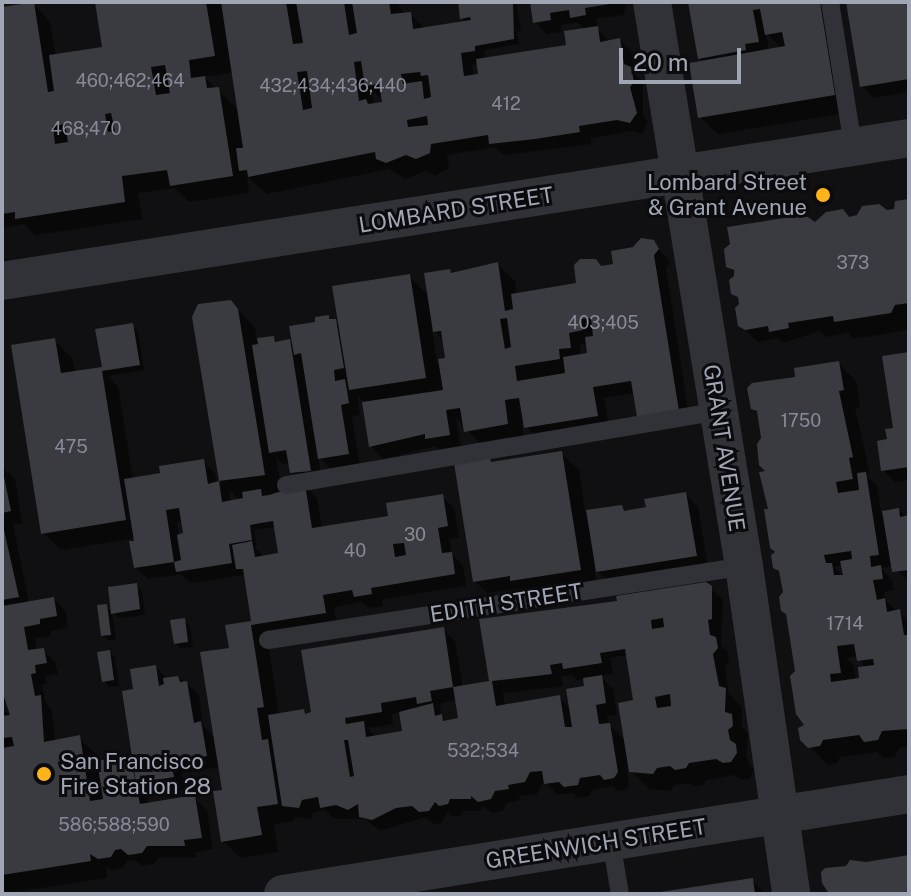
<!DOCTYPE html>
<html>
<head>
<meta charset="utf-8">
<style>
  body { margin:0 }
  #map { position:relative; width:911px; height:896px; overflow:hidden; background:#101012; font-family:"Public Sans",sans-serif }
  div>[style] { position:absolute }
  .shadow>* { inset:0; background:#0007 }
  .building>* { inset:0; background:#3a3b40 }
  .service>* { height:18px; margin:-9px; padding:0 9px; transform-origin:9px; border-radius:9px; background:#313237 }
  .minor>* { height:38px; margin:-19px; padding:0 19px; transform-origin:19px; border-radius:19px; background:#313237 }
  .dots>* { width:22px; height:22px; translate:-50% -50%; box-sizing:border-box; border:4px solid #0b0b0d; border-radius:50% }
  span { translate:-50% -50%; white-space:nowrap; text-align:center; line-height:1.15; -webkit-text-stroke:6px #0b0b0d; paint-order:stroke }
  .number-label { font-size:18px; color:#868b97 }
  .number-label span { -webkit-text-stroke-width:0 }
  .poi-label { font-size:22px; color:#a0a6b4 }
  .right { translate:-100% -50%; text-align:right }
  .left { translate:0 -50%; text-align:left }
  .street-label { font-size:22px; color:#a0a6b4 }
  .frame { position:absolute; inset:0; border:4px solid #a0a6b4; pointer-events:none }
  .scale { position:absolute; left:619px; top:48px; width:122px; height:36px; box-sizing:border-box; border:4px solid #a0a6b4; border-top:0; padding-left:10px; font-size:24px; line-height:28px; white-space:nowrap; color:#a0a6b4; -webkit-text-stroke:6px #0b0b0d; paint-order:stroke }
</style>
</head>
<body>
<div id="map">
  <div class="shadow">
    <div style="clip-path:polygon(evenodd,97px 2px,396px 2px,405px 14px,410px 14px,426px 29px,467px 23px,462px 18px,460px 2px,516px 2px,521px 31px,517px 32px,519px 44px,484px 50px,486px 59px,569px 47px,585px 30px,577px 22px,561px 25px,562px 32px,547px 34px,535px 22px,532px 2px,627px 2px,624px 15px,596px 19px,598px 29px,609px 42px,620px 40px,632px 52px,635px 74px,643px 82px,643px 114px,648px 122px,642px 134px,631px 131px,591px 138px,591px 144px,503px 155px,495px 147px,447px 155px,449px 168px,435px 176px,425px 171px,405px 179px,389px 169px,267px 194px,247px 176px,249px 193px,189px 202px,175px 188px,138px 193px,142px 219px,35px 235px,24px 224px,2px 228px,2px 9px,33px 4px,50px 22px,56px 56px,104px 49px,97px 2px,479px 64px,481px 75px,474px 76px,472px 65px,479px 64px,97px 2px,234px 72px,239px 110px,204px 77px,234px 72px,97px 2px,372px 90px,386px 104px,374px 105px,372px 90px)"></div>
    <div style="clip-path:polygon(evenodd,690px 2px,820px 2px,831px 13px,852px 112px,718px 134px,700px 117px,704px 62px,700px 58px,690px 2px,766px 33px,782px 49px,769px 51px,766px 33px)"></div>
    <div style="clip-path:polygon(848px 2px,909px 2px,909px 92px,874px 98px,862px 86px)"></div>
    <div style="clip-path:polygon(909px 201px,908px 330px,853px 339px,848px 333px,826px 337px,820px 331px,783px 343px,778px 338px,758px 342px,740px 325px,741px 300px,733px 293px,736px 274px,728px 266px,808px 219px,820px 224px,886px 213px)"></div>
    <div style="clip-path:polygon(evenodd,653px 242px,670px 262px,666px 268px,690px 422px,635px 393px,604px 398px,609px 428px,538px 439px,522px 422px,524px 441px,484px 448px,456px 418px,461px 447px,439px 450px,436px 446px,383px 459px,371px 446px,364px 402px,357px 395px,360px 415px,352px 416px,360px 466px,332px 470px,318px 456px,322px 482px,304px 485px,292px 472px,290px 463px,283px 464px,276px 456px,282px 494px,305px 486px,317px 498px,322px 529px,390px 518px,442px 496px,454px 508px,459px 538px,449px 539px,452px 554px,463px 566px,466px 586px,382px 599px,383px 606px,368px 608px,362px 602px,334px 607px,337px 625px,268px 641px,279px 715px,303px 711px,307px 715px,443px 629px,455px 641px,463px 688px,491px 683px,482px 621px,710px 588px,723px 600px,721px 645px,728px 652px,729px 661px,725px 667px,729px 694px,742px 707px,742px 727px,748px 734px,746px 757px,754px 771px,749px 779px,742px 780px,735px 775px,706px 780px,704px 785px,694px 787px,689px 783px,674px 785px,671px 791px,649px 789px,627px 767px,629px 785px,626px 789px,618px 791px,613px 786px,592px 790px,590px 796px,578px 798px,573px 793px,558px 795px,546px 783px,542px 784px,537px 794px,519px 796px,520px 800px,507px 803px,503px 811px,492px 813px,481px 805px,482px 811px,462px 811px,460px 816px,453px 817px,448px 812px,441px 823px,433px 824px,426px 817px,380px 831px,365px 819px,334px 819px,325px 810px,313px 812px,311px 819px,294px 817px,294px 821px,274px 824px,278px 852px,240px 858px,223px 841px,225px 792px,221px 767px,182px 773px,185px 789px,150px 794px,145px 790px,149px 805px,194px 798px,207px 810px,213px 849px,195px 852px,196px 857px,159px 858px,154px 864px,142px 866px,135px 860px,127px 861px,123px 868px,112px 870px,106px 866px,107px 878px,2px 894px,2px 708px,14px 720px,8px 702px,2px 704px,2px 467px,15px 479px,22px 523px,13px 524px,29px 603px,54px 599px,66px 612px,68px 627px,51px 631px,51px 636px,35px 638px,37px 650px,43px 650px,55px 662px,58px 674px,46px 676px,47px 684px,42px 685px,46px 703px,52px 710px,55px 742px,79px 738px,97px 755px,98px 763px,129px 757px,135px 763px,135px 691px,156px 667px,168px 680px,178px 678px,186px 683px,199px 695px,203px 726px,216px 739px,231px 649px,250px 623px,254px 627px,244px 575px,190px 583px,181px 574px,148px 579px,135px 567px,136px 538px,61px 550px,43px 533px,55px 341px,72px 358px,75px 373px,104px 369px,132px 326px,138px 331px,144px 370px,108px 376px,118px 387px,133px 479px,203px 461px,215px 473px,217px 484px,221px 483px,195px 318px,231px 302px,255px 328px,257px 341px,273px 338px,279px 343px,289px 341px,295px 347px,328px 317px,341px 327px,409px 276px,430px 297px,450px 271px,453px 275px,497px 264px,515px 281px,517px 295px,578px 285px,602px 268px,615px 266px,634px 248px,653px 242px,432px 328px,445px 341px,448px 359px,437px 361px,432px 328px,653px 242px,588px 343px,590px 355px,581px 356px,580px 345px,588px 343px,653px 242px,229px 489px,241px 501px,231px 503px,229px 489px,653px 242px,183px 521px,186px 535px,179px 536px,177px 522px,183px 521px,653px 242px,276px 527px,280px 555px,263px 556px,254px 546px,257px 545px,254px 530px,276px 527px,653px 242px,628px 655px,637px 702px,626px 741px,608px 724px,607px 716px,617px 715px,613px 689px,600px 676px,613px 674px,610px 658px,628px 655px,653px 242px,571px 675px,577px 680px,585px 679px,586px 688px,571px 709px,559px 697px,505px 706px,503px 693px,563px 686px,561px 676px,571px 675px,653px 242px,458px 700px,461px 720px,447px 722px,440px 714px,441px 703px,458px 700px,653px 242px,402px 713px,404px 732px,375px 737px,368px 728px,393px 724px,392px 714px,402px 713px)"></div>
    <div style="clip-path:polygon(909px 354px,909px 480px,895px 482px,883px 470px,896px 429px)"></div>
    <div style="clip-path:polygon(evenodd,838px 363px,856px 381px,860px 407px,855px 408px,870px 474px,866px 475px,877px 486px,881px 513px,899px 510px,909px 518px,909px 583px,893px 566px,881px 568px,892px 580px,894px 590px,884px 592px,886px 601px,909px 622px,909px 746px,899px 748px,895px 757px,884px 758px,877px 752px,840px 757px,837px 763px,828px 765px,802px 739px,807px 725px,782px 574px,775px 567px,778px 552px,759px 415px,753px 408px,798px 378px,838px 363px,843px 565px,845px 578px,834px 567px,843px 565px,838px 363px,858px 656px,866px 668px,862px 679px,856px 680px,854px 666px,846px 658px,858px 656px)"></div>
    <div style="clip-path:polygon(561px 453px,579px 470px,585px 512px,621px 507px,627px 513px,686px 495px,698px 507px,708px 567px,610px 583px,594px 568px,597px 587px,530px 597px,520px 588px,487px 593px,475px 581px,490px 459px,494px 463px)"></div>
    <div style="clip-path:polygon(136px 585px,142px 591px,145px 615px,119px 618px,113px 613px)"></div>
    <div style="clip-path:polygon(106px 606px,112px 612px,116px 640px,109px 641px,103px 635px)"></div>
    <div style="clip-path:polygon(184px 620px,190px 626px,193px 647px,181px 648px,175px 643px)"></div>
    <div style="clip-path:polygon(110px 652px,115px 658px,119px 686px,109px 687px,104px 681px)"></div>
    <div style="clip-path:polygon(752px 880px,766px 894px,662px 894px)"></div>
  </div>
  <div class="building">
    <div style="clip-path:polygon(evenodd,34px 2px,48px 92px,54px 91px,49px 55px,102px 47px,95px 2px,206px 2px,215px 56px,189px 60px,191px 78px,205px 76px,207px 88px,219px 87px,233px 176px,170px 186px,167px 170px,122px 176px,125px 202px,15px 219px,15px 212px,2px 214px,2px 7px,34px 2px,165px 65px,170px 93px,156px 95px,151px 67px,165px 65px,34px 2px,111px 113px,115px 131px,108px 132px,105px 114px,111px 113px,34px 2px,65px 124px,68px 142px,55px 144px,53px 126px,65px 124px)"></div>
    <div style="clip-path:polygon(evenodd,221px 2px,286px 2px,293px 44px,303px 43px,296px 2px,344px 2px,349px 35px,357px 33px,352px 2px,389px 2px,391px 14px,411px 12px,413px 29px,471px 20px,470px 17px,460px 19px,458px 2px,513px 2px,514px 39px,475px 46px,475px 51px,461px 53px,464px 76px,478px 74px,476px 59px,566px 45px,564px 31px,598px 26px,600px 42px,620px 38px,624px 64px,631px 67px,634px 82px,630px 87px,637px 113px,630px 123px,617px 120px,579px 126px,580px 132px,535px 139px,489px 144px,488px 135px,431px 144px,430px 153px,416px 159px,406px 155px,386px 163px,376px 159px,375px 152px,248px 177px,247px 170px,239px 171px,236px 148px,243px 148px,221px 2px,361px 61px,365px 86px,379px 84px,382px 102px,368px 104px,366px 99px,359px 101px,354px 62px,361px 61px,221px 2px,307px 71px,312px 108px,303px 110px,297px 72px,307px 71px,221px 2px,420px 72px,421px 76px,428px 75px,431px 97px,424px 99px,422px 81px,403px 84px,401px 74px,420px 72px,221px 2px,427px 116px,428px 125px,408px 127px,407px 120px,427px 116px)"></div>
    <div style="clip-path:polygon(530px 2px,610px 2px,610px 4px,585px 8px,586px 15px,570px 18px,569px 10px,550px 13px,551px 20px,533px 23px)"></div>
    <div style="clip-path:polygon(688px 2px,820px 2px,835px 95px,698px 118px,689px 63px,785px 46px,782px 32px,765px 35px,760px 9px,753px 10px,759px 42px,745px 44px,746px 50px,698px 59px)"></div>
    <div style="clip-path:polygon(846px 2px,909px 2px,909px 79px,860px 87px)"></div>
    <div style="clip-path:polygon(909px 199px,909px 303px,895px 305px,891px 313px,834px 322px,833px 316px,788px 323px,789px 328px,769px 332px,768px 326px,745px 330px,738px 326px,735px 308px,739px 304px,738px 297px,731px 294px,729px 280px,734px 276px,734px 270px,726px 267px,724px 249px,730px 244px,727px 227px,790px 217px,808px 217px,815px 222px,826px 212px,843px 209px,849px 217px,857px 215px,862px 206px,879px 204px,887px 210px,894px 209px,895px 201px)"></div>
    <div style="clip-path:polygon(evenodd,641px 238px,654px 240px,659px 249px,654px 255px,679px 411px,637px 417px,631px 381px,593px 387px,598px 416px,524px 428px,519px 398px,505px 400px,508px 424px,464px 432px,460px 408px,446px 410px,450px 435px,425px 439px,425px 434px,369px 447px,362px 402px,443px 390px,438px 359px,445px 358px,441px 331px,433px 332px,424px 273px,450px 269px,451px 273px,498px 262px,505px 311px,513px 309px,511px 294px,576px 283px,574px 265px,580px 259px,596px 259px,601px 266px,613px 264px,611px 251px,633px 247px,641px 238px,507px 318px,511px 347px,505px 349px,500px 319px,507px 318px,641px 238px,591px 318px,593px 336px,585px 337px,587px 353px,563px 357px,565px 373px,517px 381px,515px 366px,560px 359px,559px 349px,571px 348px,569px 333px,583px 330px,581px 319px,591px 318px)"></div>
    <div style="clip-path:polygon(410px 274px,426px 378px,349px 390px,332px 286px)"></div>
    <div style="clip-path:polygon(evenodd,231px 300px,238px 309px,265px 475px,219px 481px,222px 502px,243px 498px,242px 492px,261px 489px,262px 496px,269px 495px,305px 484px,312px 528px,388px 516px,386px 503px,443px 494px,448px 526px,438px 528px,442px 553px,452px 552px,455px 574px,371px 588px,372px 594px,354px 597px,352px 590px,323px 595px,326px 613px,251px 625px,264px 707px,257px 708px,262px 740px,268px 739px,278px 804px,257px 807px,262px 835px,221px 842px,213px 791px,222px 790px,200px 652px,229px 648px,225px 625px,251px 621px,243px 569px,236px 569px,232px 545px,252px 541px,255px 557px,278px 553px,273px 521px,250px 525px,252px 540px,229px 544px,232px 563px,176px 572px,174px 562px,181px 560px,177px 535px,183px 533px,179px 508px,166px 510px,174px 562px,134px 568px,129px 541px,134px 541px,124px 479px,160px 473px,159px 466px,204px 459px,208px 484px,219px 481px,192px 317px,198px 304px,231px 300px,404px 543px,406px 555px,395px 557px,393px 544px,404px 543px)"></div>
    <div style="clip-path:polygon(329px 315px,329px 319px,336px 319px,344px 368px,334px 370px,335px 381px,345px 379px,349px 403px,341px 405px,349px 454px,318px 459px,301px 353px,294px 355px,289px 326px,315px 322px,315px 317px)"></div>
    <div style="clip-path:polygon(133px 323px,140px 365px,102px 371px,126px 520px,41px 534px,11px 345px,55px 338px,61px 373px,102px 367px,95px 329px)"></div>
    <div style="clip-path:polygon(274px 336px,275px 342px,290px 339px,311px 471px,290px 473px,286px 450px,269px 453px,252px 345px,258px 344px,257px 338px)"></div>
    <div style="clip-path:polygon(909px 352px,909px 467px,881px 471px,877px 441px,887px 439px,885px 429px,893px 428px,882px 356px)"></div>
    <div style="clip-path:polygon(evenodd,839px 361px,844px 390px,839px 391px,853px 457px,849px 458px,853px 479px,836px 482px,838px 493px,859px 490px,857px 473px,866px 472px,879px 555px,870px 556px,871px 567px,881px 565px,883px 579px,873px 580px,877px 600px,885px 598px,887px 612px,900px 609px,904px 635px,909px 635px,909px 729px,882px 731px,878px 740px,864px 742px,859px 735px,823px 740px,820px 746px,808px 748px,800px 740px,798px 728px,804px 725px,796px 714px,790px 676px,795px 671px,786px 614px,781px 611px,779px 597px,783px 592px,779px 571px,773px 568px,771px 555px,775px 552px,770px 548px,764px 509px,768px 509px,759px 472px,765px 471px,759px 465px,757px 444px,761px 438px,757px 411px,751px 409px,747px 388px,752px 383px,795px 377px,794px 368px,839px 361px,851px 551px,852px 559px,840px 561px,843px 575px,834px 575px,832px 563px,826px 563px,824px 555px,851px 551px,839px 361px,854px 644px,857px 661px,873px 659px,874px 665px,858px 667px,859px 678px,831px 682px,830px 674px,841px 673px,837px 646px,854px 644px)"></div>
    <div style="clip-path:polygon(562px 451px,581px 570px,510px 581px,510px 576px,473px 582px,454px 463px,490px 457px,491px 462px)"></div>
    <div style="clip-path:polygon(2px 467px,11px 511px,2px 513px)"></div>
    <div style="clip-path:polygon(686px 492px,697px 556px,596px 572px,586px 510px,622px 505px,624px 511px,646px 507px,644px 499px)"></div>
    <div style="clip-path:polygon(899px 508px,900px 517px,909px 515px,909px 570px,892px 572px,882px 511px)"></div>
    <div style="clip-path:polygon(2px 521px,19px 597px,2px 600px)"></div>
    <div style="clip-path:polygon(evenodd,706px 582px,712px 586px,712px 619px,708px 620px,710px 635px,716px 637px,718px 648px,713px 654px,719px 686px,726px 688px,725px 712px,732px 714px,733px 726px,728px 730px,730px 740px,736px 744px,737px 753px,731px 762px,723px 763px,716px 759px,689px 763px,686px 768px,675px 770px,670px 766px,657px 768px,653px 774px,629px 772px,618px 703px,633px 700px,625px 649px,600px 653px,602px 663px,563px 669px,562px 663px,550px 665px,552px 674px,492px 681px,496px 706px,560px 695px,565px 727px,572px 727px,566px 689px,584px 686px,583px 678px,602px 675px,606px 703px,596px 705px,599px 724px,610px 723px,618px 772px,614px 778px,604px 780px,600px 775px,580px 778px,578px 785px,564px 787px,559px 782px,544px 784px,542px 771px,530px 772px,525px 782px,508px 785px,509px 789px,495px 791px,491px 799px,478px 802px,471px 796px,471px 799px,450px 799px,448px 804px,439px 806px,435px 802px,429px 811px,419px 812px,412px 806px,396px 808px,372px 820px,359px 817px,358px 804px,348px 810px,336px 805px,320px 808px,318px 797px,302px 800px,299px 808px,282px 806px,268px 715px,304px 709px,305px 714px,311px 712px,301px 650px,444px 627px,453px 687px,430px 691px,432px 701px,417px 704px,416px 697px,381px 703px,382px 712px,345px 718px,346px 724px,364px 721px,366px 737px,402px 731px,399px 712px,433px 703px,435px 716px,442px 714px,443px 721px,458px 718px,453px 687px,489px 681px,479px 619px,617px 601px,616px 596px,706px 582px,663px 618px,664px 627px,652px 629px,651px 620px,663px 618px,706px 582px,670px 694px,671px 706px,657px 708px,655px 697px,670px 694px,706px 582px,344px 740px,348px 740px,354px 776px,350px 777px,344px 740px)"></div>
    <div style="clip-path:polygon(137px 583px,140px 609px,111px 614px,108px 587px)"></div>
    <div style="clip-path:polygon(54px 597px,57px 616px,40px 619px,40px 624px,24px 627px,28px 650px,44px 648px,47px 663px,35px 665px,36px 673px,31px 674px,35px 696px,41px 695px,44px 742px,80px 735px,90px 801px,103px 799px,97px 761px,130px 755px,140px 804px,195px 795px,202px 838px,184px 840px,185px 846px,147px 846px,142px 853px,128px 855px,121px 849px,115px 850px,111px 857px,98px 859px,90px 854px,91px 861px,2px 875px,2px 748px,14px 746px,12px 737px,2px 738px,2px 716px,10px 715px,2px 691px,2px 606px)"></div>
    <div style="clip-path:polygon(107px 604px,111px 635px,101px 636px,97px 605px)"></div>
    <div style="clip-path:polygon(185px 618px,188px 642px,174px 644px,170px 620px)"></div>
    <div style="clip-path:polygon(110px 650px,114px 680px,102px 682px,97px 652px)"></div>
    <div style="clip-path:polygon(156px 665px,159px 686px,164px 684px,163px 678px,178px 676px,180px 682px,187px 681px,194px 723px,201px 721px,207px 756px,171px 761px,174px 777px,136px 783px,122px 691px,133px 689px,130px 669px)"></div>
    <div style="clip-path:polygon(909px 855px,909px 894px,829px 894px,822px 883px,821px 872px,825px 868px,846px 866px,850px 860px,866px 862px)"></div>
    <div style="clip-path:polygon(753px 878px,755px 894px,661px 894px,660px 892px)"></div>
  </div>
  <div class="service">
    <div style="left:830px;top:2px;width:146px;rotate:80.9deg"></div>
    <div style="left:286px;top:485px;width:439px;rotate:-9.7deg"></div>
    <div style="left:268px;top:640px;width:482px;rotate:-8.8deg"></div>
    <div style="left:611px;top:841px;width:54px;rotate:80.4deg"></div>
  </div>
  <div class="minor">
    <div style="left:652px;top:2px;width:571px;rotate:80.74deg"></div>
    <div style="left:744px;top:566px;width:331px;rotate:81.8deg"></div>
    <div style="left:2px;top:281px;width:918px;rotate:-8.96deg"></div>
    <div style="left:283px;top:894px;width:634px;rotate:-9.08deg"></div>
  </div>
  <div class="dots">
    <div style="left:823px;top:195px;background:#ffb31b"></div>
    <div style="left:44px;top:774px;background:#ffb31b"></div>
  </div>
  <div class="number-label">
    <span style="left:130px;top:81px">460;462;464</span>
    <span style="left:333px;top:86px">432;434;436;440</span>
    <span style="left:506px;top:104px">412</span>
    <span style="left:86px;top:129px">468;470</span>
    <span style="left:853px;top:263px">373</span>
    <span style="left:603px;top:323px">403;405</span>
    <span style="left:801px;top:421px">1750</span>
    <span style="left:71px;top:447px">475</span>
    <span style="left:415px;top:535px">30</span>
    <span style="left:355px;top:551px">40</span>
    <span style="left:845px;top:624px">1714</span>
    <span style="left:483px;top:751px">532;534</span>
    <span style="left:114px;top:825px">586;588;590</span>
  </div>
  <div class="poi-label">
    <span class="right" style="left:807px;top:195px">Lombard Street<br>&amp; Grant Avenue</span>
    <span class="left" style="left:60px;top:774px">San Francisco<br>Fire Station 28</span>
  </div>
  <div class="street-label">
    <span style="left:456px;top:210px;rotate:-9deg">LOMBARD STREET</span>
    <span style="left:724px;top:448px;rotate:81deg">GRANT AVENUE</span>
    <span style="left:506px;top:603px;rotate:-9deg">EDITH STREET</span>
    <span style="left:596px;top:844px;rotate:-9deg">GREENWICH STREET</span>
  </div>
  <div class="frame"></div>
  <div class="scale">20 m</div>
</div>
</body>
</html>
